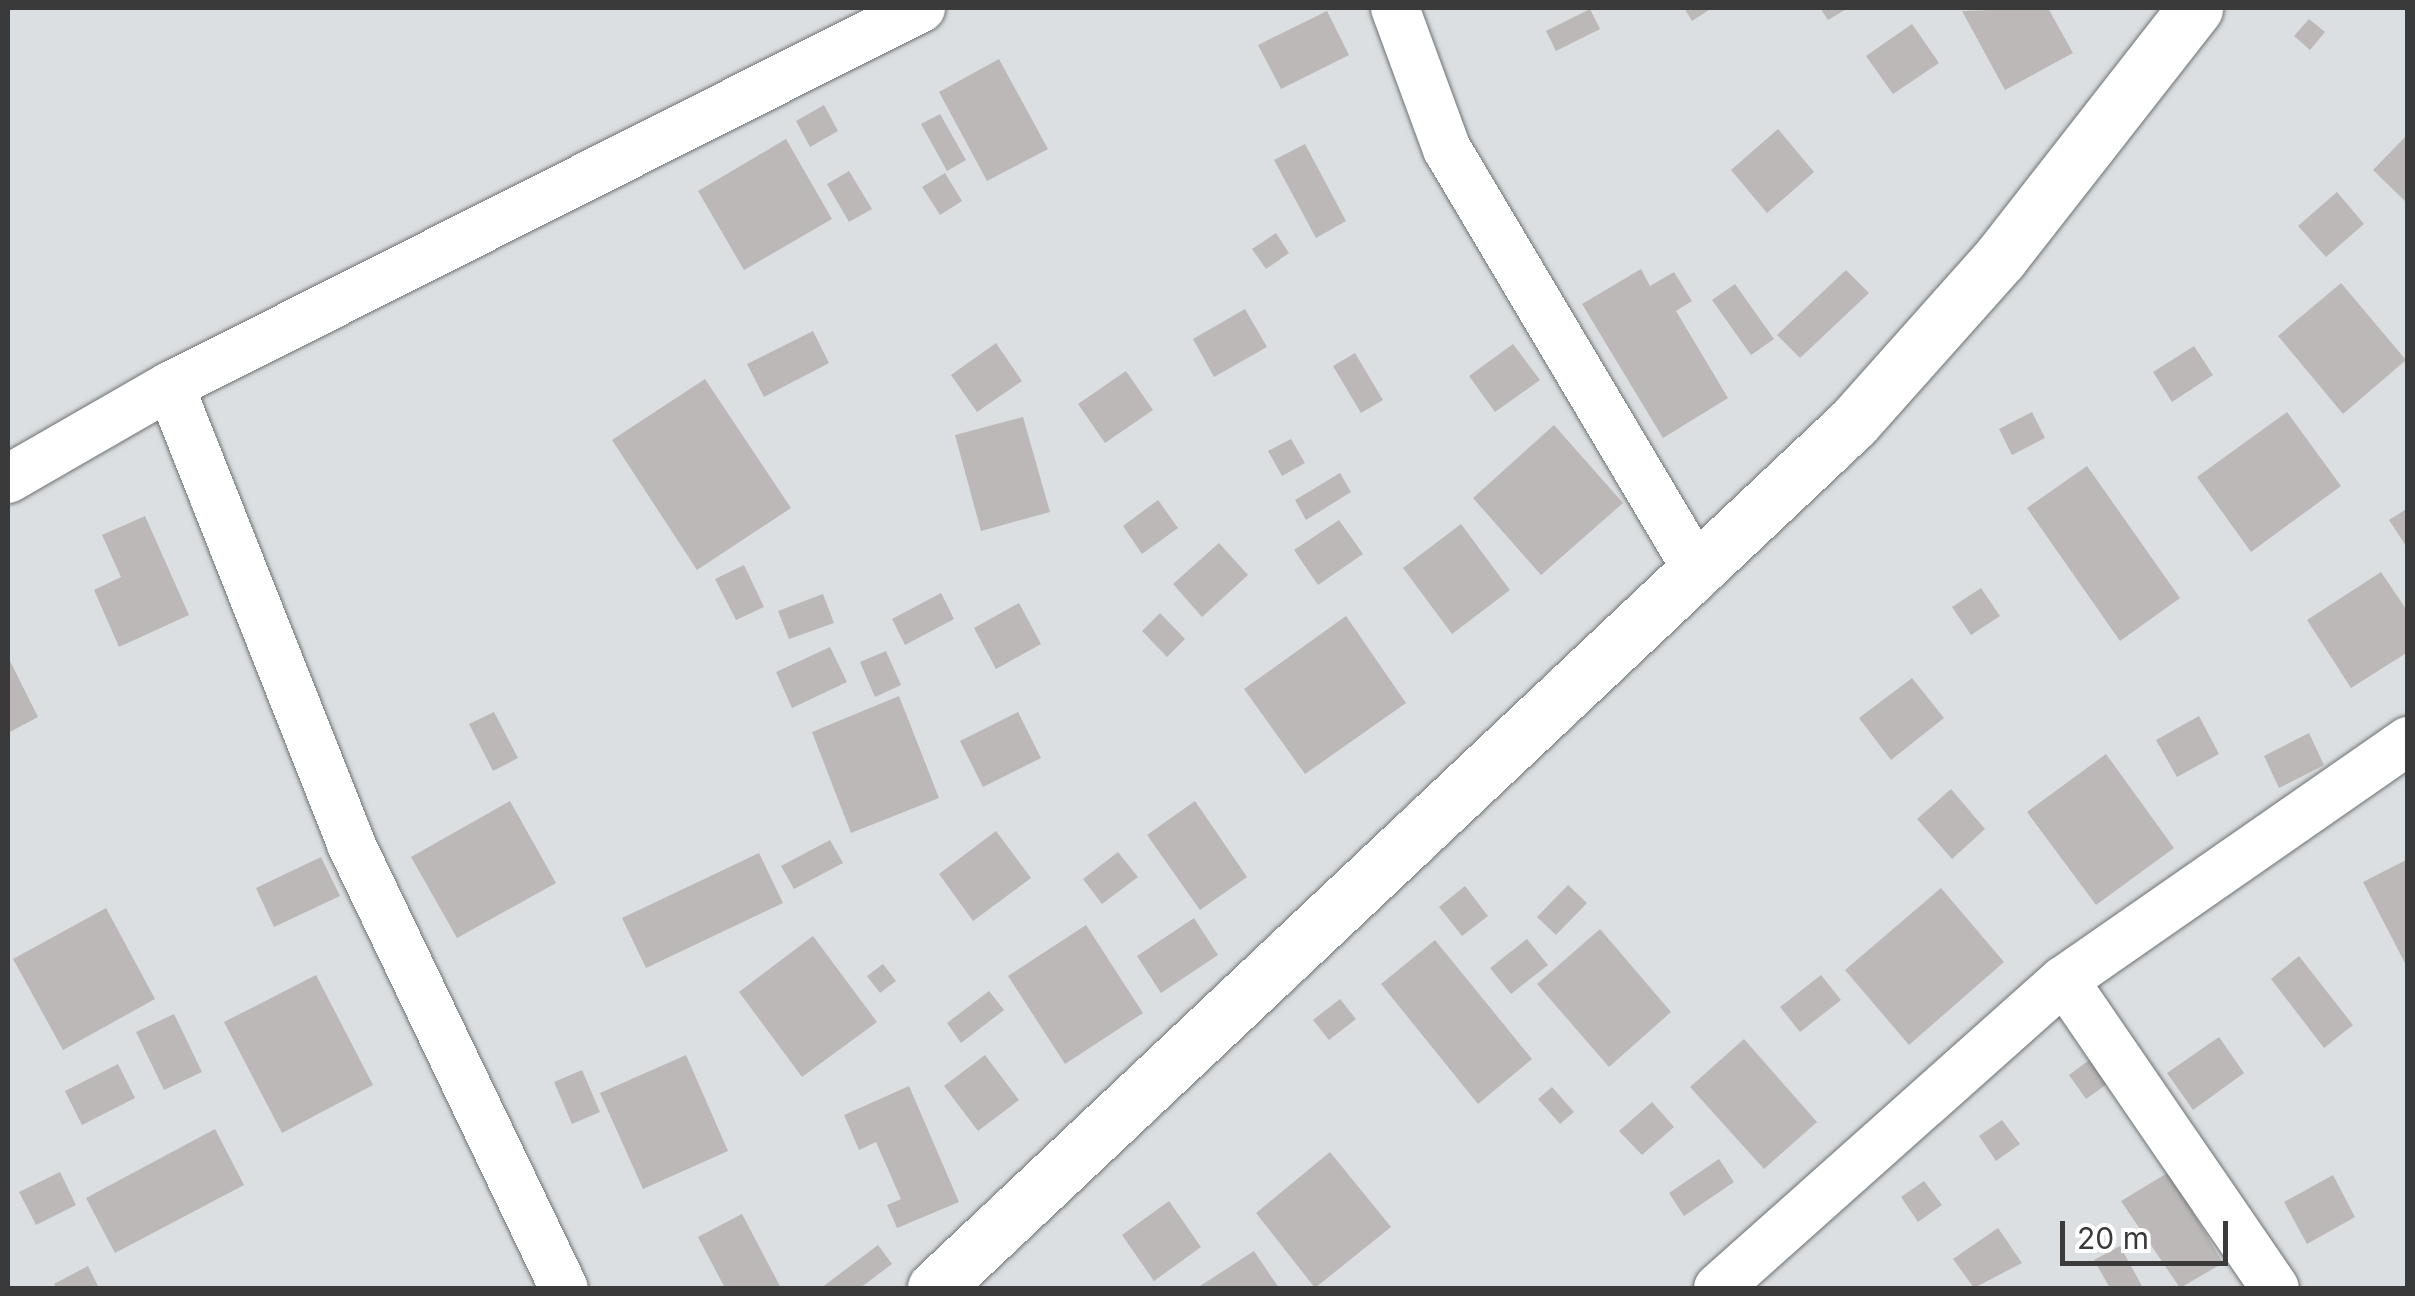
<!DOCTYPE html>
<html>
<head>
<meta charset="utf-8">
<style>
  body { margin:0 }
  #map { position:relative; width:2415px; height:1296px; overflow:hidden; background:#dcdfe1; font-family:Inter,sans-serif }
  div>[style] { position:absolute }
  .building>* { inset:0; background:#bbb8b7 }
  .roads { filter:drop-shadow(0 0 2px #6e7173) drop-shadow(0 0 2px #6e7173) }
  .street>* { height:48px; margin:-24px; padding:0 24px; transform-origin:24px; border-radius:24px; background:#fff }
  .secondary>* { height:55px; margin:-27.5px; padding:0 27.5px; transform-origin:27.5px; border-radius:27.5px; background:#fff }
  span { translate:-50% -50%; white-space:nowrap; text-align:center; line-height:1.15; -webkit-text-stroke:10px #fff; paint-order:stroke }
  .frame { position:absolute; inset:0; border:10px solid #3a3a3b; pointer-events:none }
  .scale { position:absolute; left:2060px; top:1221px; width:168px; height:45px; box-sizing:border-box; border:5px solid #3a3a3b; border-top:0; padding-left:12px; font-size:30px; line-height:35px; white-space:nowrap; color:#3a3a3b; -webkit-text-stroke:8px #fff; paint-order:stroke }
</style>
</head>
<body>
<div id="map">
  <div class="building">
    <div style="clip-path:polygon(1684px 8px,1712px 8px,1692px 21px)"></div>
    <div style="clip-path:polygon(1820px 8px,1848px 8px,1828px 20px)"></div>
    <div style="clip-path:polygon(2048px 8px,2073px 53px,2005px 90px,1962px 11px)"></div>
    <div style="clip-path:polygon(1590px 9px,1600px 29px,1556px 51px,1546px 31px)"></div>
    <div style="clip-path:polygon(1327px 11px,1349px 55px,1281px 89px,1258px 45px)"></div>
    <div style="clip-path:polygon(2309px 19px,2325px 32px,2310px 50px,2294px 36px)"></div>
    <div style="clip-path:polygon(1912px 24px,1939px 63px,1893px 94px,1866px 56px)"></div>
    <div style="clip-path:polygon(999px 59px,1048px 149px,987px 181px,939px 92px)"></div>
    <div style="clip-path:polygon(824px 105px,838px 131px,810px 147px,796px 121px)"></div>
    <div style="clip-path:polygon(940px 114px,966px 160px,947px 171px,921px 124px)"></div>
    <div style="clip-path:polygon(1778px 129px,1814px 172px,1767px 213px,1731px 170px)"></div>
    <div style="clip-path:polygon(2408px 134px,2408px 204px,2373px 170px)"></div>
    <div style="clip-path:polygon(786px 139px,832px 219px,744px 270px,698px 191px)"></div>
    <div style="clip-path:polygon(1305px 144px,1346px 221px,1316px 238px,1274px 160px)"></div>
    <div style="clip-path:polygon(849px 171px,872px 209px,849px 222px,827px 184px)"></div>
    <div style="clip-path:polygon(945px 173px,962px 201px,940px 215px,922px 187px)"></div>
    <div style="clip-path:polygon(2337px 192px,2364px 224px,2326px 257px,2298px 226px)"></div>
    <div style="clip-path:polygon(1276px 233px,1289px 253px,1266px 269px,1252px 249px)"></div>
    <div style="clip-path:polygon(1641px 269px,1650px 286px,1674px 272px,1692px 301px,1676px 311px,1728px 398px,1663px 438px,1582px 304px)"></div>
    <div style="clip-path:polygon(1846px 270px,1869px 293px,1800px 358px,1777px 335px)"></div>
    <div style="clip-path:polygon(2341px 283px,2406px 360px,2343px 414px,2278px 336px)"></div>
    <div style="clip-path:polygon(1735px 284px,1774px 339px,1751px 355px,1712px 300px)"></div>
    <div style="clip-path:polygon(1245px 309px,1267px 347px,1214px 377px,1193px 339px)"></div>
    <div style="clip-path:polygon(813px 331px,829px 363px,764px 397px,747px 364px)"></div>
    <div style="clip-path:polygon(996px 343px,1022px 381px,977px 412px,951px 375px)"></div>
    <div style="clip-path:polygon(1513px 344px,1540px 380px,1495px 412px,1469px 376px)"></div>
    <div style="clip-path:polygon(2194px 346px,2213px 375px,2172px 402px,2153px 372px)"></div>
    <div style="clip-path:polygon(1355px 353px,1383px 400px,1361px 413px,1333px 366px)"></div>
    <div style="clip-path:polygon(1126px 371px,1153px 410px,1105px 443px,1078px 404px)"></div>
    <div style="clip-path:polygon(705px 379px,791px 508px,697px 570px,612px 440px)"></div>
    <div style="clip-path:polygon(2032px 412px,2045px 438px,2012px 455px,1999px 429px)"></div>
    <div style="clip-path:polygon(2287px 412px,2341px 486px,2251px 552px,2197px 477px)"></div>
    <div style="clip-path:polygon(1023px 417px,1050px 512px,981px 531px,955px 435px)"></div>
    <div style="clip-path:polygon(1554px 425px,1623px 503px,1541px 575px,1473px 498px)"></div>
    <div style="clip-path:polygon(1291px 439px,1305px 463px,1282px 476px,1268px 451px)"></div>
    <div style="clip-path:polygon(2087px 466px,2180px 598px,2120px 641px,2027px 508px)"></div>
    <div style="clip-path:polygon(1340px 473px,1351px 492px,1306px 520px,1295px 500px)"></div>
    <div style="clip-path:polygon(1158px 500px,1178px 528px,1142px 554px,1123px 526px)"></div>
    <div style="clip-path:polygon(2408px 508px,2408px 549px,2389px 520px)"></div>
    <div style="clip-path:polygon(145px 516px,189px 615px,119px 647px,94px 590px,121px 577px,102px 535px)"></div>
    <div style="clip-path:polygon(1339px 520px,1363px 554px,1318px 585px,1294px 550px)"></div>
    <div style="clip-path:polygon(1461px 524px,1510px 590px,1452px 634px,1403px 568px)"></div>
    <div style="clip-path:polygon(1219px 543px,1248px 575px,1202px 617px,1173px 584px)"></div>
    <div style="clip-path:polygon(744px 565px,764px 607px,736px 620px,715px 579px)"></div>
    <div style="clip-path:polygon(2381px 572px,2408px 612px,2408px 652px,2351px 688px,2307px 620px)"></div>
    <div style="clip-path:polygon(1981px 588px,2000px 616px,1971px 635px,1952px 607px)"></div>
    <div style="clip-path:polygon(941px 593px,954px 619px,905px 645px,892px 619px)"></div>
    <div style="clip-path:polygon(823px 594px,834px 623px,789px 639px,778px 611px)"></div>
    <div style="clip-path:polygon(1019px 603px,1041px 644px,996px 669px,974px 628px)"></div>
    <div style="clip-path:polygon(1160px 613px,1185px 639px,1167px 657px,1142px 631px)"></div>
    <div style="clip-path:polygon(1346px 616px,1406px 703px,1305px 774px,1244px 689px)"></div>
    <div style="clip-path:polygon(830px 647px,847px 682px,792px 708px,776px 672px)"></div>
    <div style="clip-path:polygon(886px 651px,901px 685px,875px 697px,860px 662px)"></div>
    <div style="clip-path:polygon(8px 657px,38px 717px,8px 733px)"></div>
    <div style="clip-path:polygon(1912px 678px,1944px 718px,1891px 760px,1859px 718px)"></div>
    <div style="clip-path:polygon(899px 696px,939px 798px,851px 833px,812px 732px)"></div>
    <div style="clip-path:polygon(494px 712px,518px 758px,493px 771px,469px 724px)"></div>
    <div style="clip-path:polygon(1018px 712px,1041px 758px,983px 787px,960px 741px)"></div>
    <div style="clip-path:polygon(2199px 716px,2219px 754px,2177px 777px,2156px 740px)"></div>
    <div style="clip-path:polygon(2309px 733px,2324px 765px,2279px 788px,2264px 756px)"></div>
    <div style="clip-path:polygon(2106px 754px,2174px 848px,2096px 905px,2027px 812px)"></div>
    <div style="clip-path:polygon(1951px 789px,1985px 829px,1952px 859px,1917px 819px)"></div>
    <div style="clip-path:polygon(510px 801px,556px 883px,457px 938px,411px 857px)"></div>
    <div style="clip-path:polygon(1195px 801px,1247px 877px,1200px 910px,1147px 835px)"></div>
    <div style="clip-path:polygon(996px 831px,1031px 878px,973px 921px,939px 874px)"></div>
    <div style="clip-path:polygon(830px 840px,843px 863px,794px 889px,781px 866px)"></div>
    <div style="clip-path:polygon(1118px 852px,1138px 877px,1102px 904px,1083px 879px)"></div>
    <div style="clip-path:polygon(759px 853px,783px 903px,646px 968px,622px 918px)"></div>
    <div style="clip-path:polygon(321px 857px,340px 896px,274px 927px,256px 888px)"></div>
    <div style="clip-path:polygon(2408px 859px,2408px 969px,2363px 882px)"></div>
    <div style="clip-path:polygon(1568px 885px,1587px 903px,1556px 935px,1537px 917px)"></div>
    <div style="clip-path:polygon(1465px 886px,1488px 916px,1462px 936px,1439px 907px)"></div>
    <div style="clip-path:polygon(1941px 888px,2004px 962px,1909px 1045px,1845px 970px)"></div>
    <div style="clip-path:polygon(106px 908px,155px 999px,63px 1050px,13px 959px)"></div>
    <div style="clip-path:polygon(1194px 918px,1218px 955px,1161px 993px,1137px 956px)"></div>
    <div style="clip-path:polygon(1086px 925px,1143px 1013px,1065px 1064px,1008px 976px)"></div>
    <div style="clip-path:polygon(1600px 929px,1671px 1012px,1609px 1067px,1537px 984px)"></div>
    <div style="clip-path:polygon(813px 936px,877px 1022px,802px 1077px,739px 992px)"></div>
    <div style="clip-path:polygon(1527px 939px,1548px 965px,1511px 994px,1490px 968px)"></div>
    <div style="clip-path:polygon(1435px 940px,1532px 1059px,1478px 1104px,1381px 984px)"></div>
    <div style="clip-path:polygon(2299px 956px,2353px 1025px,2324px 1048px,2271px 979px)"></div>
    <div style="clip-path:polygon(883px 964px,896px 981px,880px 993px,867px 976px)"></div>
    <div style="clip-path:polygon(316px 975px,373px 1085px,282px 1133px,224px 1022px)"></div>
    <div style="clip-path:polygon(1821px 975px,1841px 1000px,1800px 1032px,1780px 1007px)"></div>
    <div style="clip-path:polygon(989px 991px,1004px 1010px,961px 1043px,947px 1023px)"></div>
    <div style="clip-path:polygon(1340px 999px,1356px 1019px,1329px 1040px,1313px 1020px)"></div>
    <div style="clip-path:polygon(174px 1014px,202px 1072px,164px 1090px,136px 1032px)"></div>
    <div style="clip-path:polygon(2219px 1037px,2244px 1073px,2193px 1110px,2167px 1073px)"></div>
    <div style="clip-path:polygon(1744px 1039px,1817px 1122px,1764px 1169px,1690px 1087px)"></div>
    <div style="clip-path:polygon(686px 1055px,728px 1151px,643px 1189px,600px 1093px)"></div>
    <div style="clip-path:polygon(985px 1055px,1019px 1100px,978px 1131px,944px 1086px)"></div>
    <div style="clip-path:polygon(2092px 1058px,2110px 1082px,2086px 1099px,2069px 1075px)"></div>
    <div style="clip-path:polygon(118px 1064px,135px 1098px,82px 1125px,65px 1091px)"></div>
    <div style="clip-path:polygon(582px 1070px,600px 1112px,572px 1124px,554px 1082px)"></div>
    <div style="clip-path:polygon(909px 1086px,959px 1202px,897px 1228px,887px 1205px,901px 1199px,876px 1142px,859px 1150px,844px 1115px)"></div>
    <div style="clip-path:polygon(1552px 1087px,1574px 1112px,1560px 1124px,1538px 1099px)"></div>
    <div style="clip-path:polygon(1652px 1102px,1674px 1127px,1642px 1155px,1619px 1131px)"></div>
    <div style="clip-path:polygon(2002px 1120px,2020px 1144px,1996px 1161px,1979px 1136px)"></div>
    <div style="clip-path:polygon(215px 1129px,244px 1185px,115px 1253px,86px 1198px)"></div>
    <div style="clip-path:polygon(1330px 1152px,1391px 1227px,1315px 1288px,1256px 1213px)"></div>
    <div style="clip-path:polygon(1719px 1159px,1734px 1182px,1684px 1216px,1669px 1193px)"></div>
    <div style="clip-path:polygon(60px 1172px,76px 1205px,36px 1225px,19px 1192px)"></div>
    <div style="clip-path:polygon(2169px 1172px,2223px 1263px,2180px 1288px,2121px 1201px)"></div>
    <div style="clip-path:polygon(2333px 1175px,2355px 1217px,2307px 1244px,2284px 1202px)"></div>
    <div style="clip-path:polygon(1924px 1181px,1942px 1205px,1918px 1222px,1901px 1197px)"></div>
    <div style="clip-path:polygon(1169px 1201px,1201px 1247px,1154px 1281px,1122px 1235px)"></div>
    <div style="clip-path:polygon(742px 1214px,781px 1288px,725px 1288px,698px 1237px)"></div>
    <div style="clip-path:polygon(1998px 1228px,2022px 1263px,1974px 1288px,1953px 1259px)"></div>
    <div style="clip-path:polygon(878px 1245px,892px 1264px,860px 1288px,821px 1288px)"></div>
    <div style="clip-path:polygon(2120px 1246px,2142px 1286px,2137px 1288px,2110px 1288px,2094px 1260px)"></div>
    <div style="clip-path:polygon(1254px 1251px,1279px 1288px,1197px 1288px)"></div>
    <div style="clip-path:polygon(88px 1266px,99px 1288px,57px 1288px,54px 1284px)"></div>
  </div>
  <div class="roads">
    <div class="street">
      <div style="left:1395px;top:8px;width:150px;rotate:69.8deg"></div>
      <div style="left:1447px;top:149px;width:490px;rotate:59.3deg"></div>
      <div style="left:170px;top:386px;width:492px;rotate:68.4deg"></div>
      <div style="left:351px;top:844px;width:492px;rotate:64.4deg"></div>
      <div style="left:8px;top:479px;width:187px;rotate:-29.9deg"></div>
      <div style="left:170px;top:386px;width:841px;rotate:-26.72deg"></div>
      <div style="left:2064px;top:980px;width:373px;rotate:55.6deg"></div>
      <div style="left:1718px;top:1288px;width:463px;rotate:-41.7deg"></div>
      <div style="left:2064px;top:980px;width:419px;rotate:-34.8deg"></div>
    </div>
    <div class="secondary">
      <div style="left:935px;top:1288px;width:1261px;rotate:-43.3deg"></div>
      <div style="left:1853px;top:423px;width:221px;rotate:-48.3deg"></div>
      <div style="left:2000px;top:258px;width:317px;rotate:-52deg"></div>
    </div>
  </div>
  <div class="frame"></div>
  <div class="scale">20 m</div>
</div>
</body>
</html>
